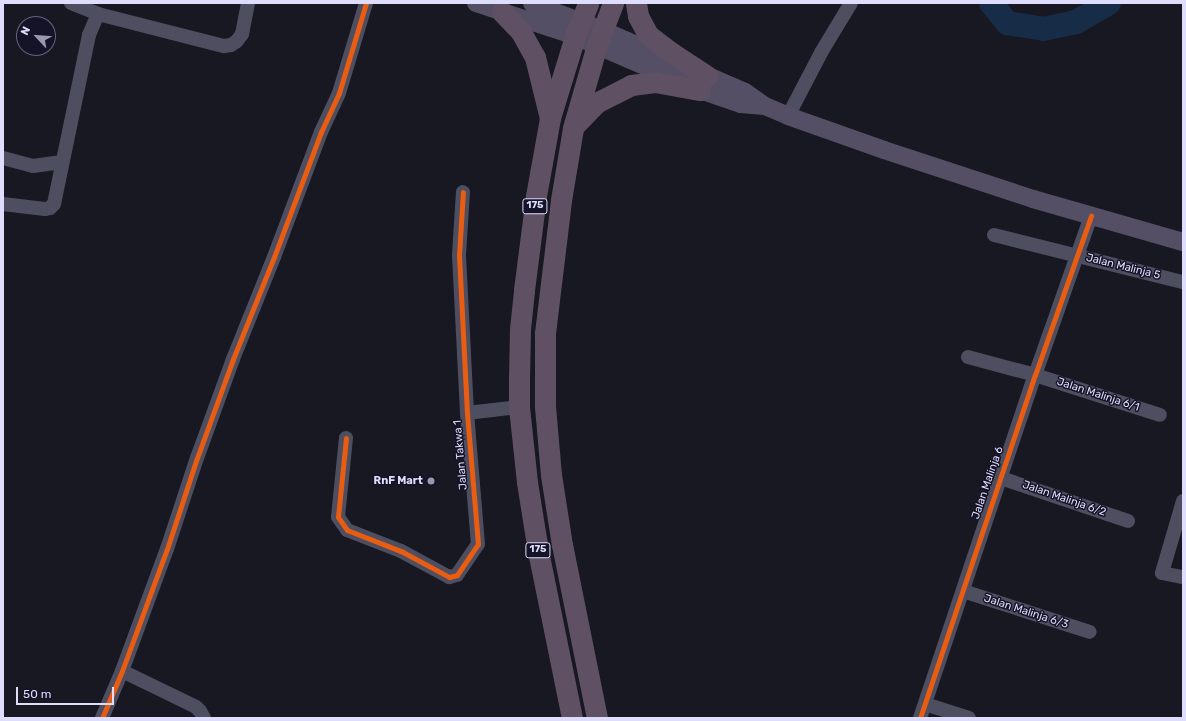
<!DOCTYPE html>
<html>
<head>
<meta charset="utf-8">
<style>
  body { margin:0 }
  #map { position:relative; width:1186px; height:721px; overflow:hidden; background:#181822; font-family:Rubik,sans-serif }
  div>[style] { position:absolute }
  .river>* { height:24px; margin:-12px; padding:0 12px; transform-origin:12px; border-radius:12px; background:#172d47 }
  .minor>* { height:14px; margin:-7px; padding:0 7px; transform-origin:7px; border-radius:7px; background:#4e4e61 }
  .major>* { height:18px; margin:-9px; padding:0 9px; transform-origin:9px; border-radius:9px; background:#554f66 }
  .highway>* { height:21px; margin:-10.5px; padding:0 10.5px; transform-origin:10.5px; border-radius:10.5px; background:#5f5163 }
  .cycleway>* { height:5px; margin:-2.5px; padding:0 2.5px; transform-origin:2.5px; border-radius:2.5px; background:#e95d12 }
  .dots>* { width:11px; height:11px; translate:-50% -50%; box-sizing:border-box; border:2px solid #151327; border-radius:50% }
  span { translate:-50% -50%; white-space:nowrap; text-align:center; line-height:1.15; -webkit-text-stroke:3px #151327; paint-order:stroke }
  .shield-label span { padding:1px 3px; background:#151327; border:1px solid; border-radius:3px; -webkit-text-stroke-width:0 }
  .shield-label { font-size:10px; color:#deddfb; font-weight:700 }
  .street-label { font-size:11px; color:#deddfb }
  .poi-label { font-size:11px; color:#deddfb; font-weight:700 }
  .right { translate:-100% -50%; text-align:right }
  .frame { position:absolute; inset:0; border:4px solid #deddfb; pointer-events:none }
  .north { position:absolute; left:16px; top:16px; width:40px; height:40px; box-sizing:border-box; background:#151327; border:1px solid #65647c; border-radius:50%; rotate:296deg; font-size:11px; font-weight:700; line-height:16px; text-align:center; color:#deddfb }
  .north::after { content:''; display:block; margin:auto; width:14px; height:18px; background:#9998af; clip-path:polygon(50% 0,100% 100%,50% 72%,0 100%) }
  .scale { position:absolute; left:16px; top:687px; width:98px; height:18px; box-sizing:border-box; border:2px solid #deddfb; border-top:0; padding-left:5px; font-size:12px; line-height:14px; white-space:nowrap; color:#deddfb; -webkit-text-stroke:3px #151327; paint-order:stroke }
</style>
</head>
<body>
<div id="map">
  <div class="river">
    <div style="left:991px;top:3px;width:26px;rotate:51deg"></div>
    <div style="left:1007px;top:23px;width:36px;rotate:9deg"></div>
    <div style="left:1043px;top:29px;width:34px;rotate:-12deg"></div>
    <div style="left:1076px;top:22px;width:38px;rotate:-30deg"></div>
  </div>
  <div class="minor">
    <div style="left:71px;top:3px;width:29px;rotate:22deg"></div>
    <div style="left:98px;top:14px;width:130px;rotate:14.3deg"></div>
    <div style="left:224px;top:46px;width:7px;rotate:-8deg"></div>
    <div style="left:231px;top:45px;width:7px;rotate:-34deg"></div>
    <div style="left:237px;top:41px;width:9px;rotate:-54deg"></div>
    <div style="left:242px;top:34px;width:32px;rotate:-79deg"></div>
    <div style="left:788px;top:116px;width:73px;rotate:-62.4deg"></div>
    <div style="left:822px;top:51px;width:56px;rotate:-58.9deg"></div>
    <div style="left:3px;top:158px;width:31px;rotate:15deg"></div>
    <div style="left:33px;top:166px;width:29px;rotate:-8deg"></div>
    <div style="left:3px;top:204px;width:42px;rotate:6.8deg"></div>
    <div style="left:45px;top:209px;width:5px;rotate:-11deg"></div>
    <div style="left:50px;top:208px;width:6px;rotate:-45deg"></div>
    <div style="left:54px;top:204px;width:173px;rotate:-78.3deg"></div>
    <div style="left:89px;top:35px;width:23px;rotate:-67deg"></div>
    <div style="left:994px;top:235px;width:195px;rotate:14deg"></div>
    <div style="left:968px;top:357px;width:69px;rotate:15deg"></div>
    <div style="left:1035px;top:375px;width:131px;rotate:17.7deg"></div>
    <div style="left:467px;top:413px;width:52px;rotate:-6.6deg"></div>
    <div style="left:346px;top:438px;width:79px;rotate:95.8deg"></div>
    <div style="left:338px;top:517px;width:16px;rotate:55deg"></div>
    <div style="left:347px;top:530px;width:58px;rotate:21.3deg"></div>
    <div style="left:401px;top:551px;width:55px;rotate:28.4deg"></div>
    <div style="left:449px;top:577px;width:8px;rotate:-14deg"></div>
    <div style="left:457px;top:575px;width:37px;rotate:-56deg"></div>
    <div style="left:478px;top:544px;width:131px;rotate:-94.8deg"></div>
    <div style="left:467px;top:413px;width:158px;rotate:-92.9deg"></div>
    <div style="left:459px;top:255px;width:63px;rotate:-86.4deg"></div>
    <div style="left:1001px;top:478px;width:134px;rotate:18.7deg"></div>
    <div style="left:1183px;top:501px;width:75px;rotate:106.3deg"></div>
    <div style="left:1162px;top:573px;width:21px;rotate:11deg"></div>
    <div style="left:963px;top:591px;width:133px;rotate:17.9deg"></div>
    <div style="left:122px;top:671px;width:82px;rotate:25.9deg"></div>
    <div style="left:196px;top:707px;width:6px;rotate:45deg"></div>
    <div style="left:200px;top:711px;width:8px;rotate:60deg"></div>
    <div style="left:925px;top:704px;width:46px;rotate:17.7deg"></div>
    <div style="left:102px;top:718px;width:51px;rotate:-66.9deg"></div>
    <div style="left:122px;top:671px;width:130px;rotate:-69.8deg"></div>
    <div style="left:167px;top:549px;width:96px;rotate:-71.8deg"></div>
    <div style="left:197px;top:458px;width:105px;rotate:-70deg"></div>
    <div style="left:233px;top:359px;width:110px;rotate:-68.1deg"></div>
    <div style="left:274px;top:257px;width:134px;rotate:-69.4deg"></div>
    <div style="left:321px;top:132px;width:43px;rotate:-65.2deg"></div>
    <div style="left:339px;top:93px;width:94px;rotate:-73.3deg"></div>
    <div style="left:920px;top:718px;width:362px;rotate:-71.5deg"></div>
    <div style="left:1035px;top:375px;width:169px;rotate:-70.6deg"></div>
  </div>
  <div class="major">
    <div style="left:476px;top:3px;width:104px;rotate:18.4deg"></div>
    <div style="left:575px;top:36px;width:136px;rotate:23.4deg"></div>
    <div style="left:700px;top:90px;width:43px;rotate:18.9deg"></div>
    <div style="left:741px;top:104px;width:21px;rotate:5deg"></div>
    <div style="left:532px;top:3px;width:75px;rotate:21.1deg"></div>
    <div style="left:602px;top:30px;width:156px;rotate:23.4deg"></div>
    <div style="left:745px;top:92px;width:24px;rotate:35deg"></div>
    <div style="left:765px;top:106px;width:25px;rotate:23deg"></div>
    <div style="left:788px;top:116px;width:102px;rotate:19.5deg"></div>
    <div style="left:884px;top:150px;width:157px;rotate:18.2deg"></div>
    <div style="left:1033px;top:199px;width:156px;rotate:16deg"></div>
  </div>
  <div class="highway">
    <div style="left:636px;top:3px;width:13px;rotate:81deg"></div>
    <div style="left:638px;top:16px;width:21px;rotate:62deg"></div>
    <div style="left:648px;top:35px;width:30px;rotate:37deg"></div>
    <div style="left:672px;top:53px;width:42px;rotate:33.3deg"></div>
    <div style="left:502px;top:12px;width:28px;rotate:46deg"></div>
    <div style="left:521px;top:32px;width:29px;rotate:61deg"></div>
    <div style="left:535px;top:57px;width:63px;rotate:76.2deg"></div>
    <div style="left:575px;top:125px;width:30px;rotate:-46deg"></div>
    <div style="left:596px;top:103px;width:39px;rotate:-27deg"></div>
    <div style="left:631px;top:85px;width:24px;rotate:-7deg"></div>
    <div style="left:655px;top:82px;width:46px;rotate:10.1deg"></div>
    <div style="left:572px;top:718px;width:170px;rotate:-101.5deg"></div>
    <div style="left:538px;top:551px;width:70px;rotate:-99.1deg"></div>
    <div style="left:527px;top:482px;width:75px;rotate:-96.1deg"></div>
    <div style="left:519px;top:407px;width:27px;rotate:-90deg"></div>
    <div style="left:519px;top:380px;width:51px;rotate:-88.9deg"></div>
    <div style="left:520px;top:329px;width:39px;rotate:-84deg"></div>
    <div style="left:524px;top:290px;width:95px;rotate:-82.7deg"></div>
    <div style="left:536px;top:196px;width:79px;rotate:-79.8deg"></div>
    <div style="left:550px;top:118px;width:86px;rotate:-73deg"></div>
    <div style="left:575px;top:36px;width:35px;rotate:-68deg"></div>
    <div style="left:597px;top:718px;width:177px;rotate:-101.4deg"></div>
    <div style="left:562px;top:545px;width:71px;rotate:-98.9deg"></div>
    <div style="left:551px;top:475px;width:69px;rotate:-95deg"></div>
    <div style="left:545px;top:406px;width:73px;rotate:-90deg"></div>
    <div style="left:545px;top:333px;width:134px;rotate:-83.1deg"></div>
    <div style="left:561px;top:200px;width:73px;rotate:-80.5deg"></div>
    <div style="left:573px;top:128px;width:86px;rotate:-73.9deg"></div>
    <div style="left:597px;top:45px;width:45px;rotate:-69.1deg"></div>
  </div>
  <div class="cycleway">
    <div style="left:346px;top:438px;width:79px;rotate:95.8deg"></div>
    <div style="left:338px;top:517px;width:16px;rotate:55deg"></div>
    <div style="left:347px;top:530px;width:58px;rotate:21.3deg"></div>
    <div style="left:401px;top:551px;width:55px;rotate:28.4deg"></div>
    <div style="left:449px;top:577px;width:8px;rotate:-14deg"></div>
    <div style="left:457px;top:575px;width:37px;rotate:-56deg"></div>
    <div style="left:478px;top:544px;width:131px;rotate:-94.8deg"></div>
    <div style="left:467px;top:413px;width:158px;rotate:-92.9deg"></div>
    <div style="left:459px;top:255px;width:63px;rotate:-86.4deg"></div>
    <div style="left:102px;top:718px;width:51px;rotate:-66.9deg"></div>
    <div style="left:122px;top:671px;width:130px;rotate:-69.8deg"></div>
    <div style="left:167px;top:549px;width:96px;rotate:-71.8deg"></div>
    <div style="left:197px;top:458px;width:105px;rotate:-70deg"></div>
    <div style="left:233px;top:359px;width:110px;rotate:-68.1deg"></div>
    <div style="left:274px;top:257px;width:134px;rotate:-69.4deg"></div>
    <div style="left:321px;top:132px;width:43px;rotate:-65.2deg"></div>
    <div style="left:339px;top:93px;width:94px;rotate:-73.3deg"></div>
    <div style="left:920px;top:718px;width:362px;rotate:-71.5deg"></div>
    <div style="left:1035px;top:375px;width:169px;rotate:-70.6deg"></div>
  </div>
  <div class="dots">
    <div style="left:431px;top:481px;background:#9998af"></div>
  </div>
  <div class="shield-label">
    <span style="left:535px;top:206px">175</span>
    <span style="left:538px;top:550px">175</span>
  </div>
  <div class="street-label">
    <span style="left:1123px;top:267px;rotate:14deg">Jalan Malinja 5</span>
    <span style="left:1098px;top:395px;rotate:18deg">Jalan Malinja 6/1</span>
    <span style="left:461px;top:455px;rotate:-95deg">Jalan Takwa 1</span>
    <span style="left:988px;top:483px;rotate:-71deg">Jalan Malinja 6</span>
    <span style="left:1064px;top:499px;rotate:19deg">Jalan Malinja 6/2</span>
    <span style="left:1026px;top:612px;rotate:18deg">Jalan Malinja 6/3</span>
  </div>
  <div class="poi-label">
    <span class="right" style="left:423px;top:481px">RnF Mart</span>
  </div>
  <div class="frame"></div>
  <div class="north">N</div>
  <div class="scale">50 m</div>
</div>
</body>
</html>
